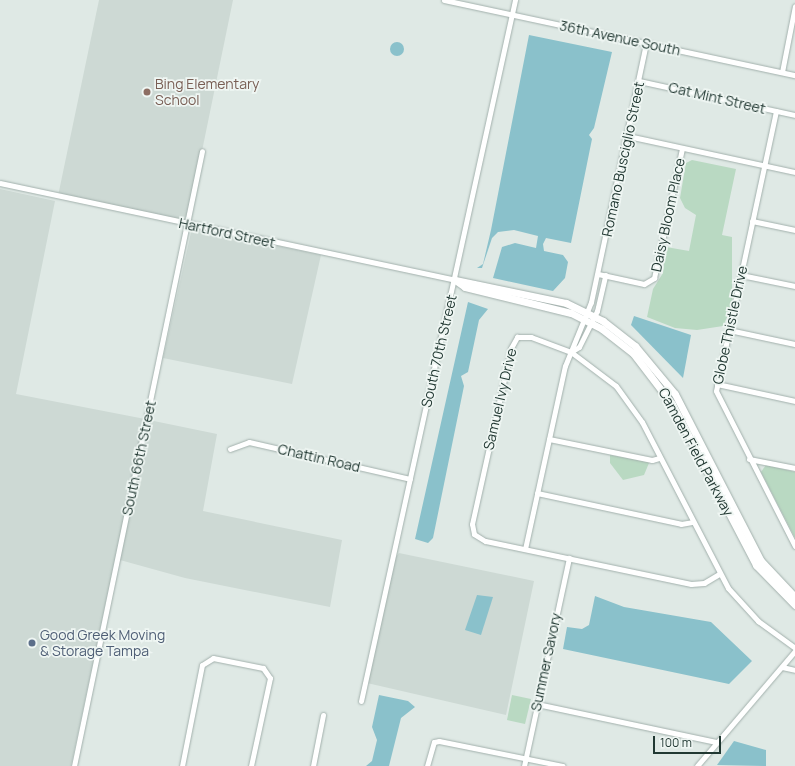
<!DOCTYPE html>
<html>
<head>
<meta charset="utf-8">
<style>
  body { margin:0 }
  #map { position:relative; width:795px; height:766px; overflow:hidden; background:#dfe9e5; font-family:Manrope,sans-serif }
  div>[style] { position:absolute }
  .built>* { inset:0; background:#cdd9d4 }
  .green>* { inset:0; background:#b9d9c2 }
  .water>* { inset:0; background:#8ac1cb }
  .round { border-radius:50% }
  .roads { filter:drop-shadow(0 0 1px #a2b0ac) drop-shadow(0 0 1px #a2b0ac) }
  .street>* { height:5px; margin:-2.5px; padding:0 2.5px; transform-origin:2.5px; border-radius:2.5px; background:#fff }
  .secondary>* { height:7px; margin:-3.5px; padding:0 3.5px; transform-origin:3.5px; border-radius:3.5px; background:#fff }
  .dots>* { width:11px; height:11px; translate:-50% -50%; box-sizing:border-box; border:2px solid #eff6f3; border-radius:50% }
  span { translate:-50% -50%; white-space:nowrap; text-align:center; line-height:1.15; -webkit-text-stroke:3.5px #eff6f3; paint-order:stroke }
  .street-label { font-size:14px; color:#213832 }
  .education-label { font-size:14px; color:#785e54 }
  .left { translate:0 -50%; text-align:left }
  .service-label { font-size:14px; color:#4e5e75 }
  .scale { position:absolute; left:653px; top:736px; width:68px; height:18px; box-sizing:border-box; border:2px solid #213832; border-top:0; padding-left:5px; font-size:12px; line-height:14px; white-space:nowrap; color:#213832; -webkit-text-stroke:3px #eff6f3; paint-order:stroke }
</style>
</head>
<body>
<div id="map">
  <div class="built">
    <div style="clip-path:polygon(99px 0,233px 0,187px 224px,58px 196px)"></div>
    <div style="clip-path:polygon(0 189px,55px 201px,16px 394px,145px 419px,71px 766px,0 766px)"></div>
    <div style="clip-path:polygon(192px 228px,321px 255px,292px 384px,163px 358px)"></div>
    <div style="clip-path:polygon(149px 420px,217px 434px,203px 511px,342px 540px,330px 607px,185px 578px,120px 560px)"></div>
    <div style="clip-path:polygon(399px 553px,534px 581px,506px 715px,367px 683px,394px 559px)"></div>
  </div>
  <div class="green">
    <div style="clip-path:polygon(692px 160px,736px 169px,722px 235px,732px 237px,732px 306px,723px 326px,697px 330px,675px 328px,647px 317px,653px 289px,663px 273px,666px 247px,689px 251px,696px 215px,685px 208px,680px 198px,686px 163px)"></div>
    <div style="clip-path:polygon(610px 455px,648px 462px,649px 463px,644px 475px,623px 480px,610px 463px)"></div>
    <div style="clip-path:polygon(766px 465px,795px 472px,795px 538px,761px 472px)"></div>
    <div style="clip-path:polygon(512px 695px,531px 699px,525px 724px,507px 720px)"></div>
  </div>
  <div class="water">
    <div style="clip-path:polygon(529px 35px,612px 52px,594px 128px,589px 135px,592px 139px,571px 243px,546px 238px,543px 244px,544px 251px,563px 255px,568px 262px,565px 278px,553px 291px,493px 278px,502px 247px,515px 243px,536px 248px,538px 236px,514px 230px,498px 232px,492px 238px,482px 268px,477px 268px,483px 264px,491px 230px)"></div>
    <div class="round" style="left:390px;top:42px;width:14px;height:14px"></div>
    <div style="clip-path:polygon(468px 302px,488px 309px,479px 320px,468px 372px,461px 376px,464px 386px,433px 538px,428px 543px,415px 539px)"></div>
    <div style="clip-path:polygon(634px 316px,691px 335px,683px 378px,631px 325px)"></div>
    <div style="clip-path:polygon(477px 595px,493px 597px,481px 635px,465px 630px)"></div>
    <div style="clip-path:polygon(595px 596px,624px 607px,711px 622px,752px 661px,729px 684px,563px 649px,567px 627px,582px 629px,589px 625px)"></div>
    <div style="clip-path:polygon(379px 695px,408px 701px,415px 707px,401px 718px,389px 766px,366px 766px,372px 761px,377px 740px,372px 727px)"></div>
    <div style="clip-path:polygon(734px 741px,766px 750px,766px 766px,717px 765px)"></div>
  </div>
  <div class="roads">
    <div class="street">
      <div style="left:444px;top:0;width:359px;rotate:12.1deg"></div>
      <div style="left:782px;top:72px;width:67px;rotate:-78.9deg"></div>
      <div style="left:639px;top:81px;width:160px;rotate:12.3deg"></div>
      <div style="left:776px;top:111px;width:286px;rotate:102.1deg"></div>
      <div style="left:716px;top:391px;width:174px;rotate:63deg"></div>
      <div style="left:628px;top:136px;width:171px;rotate:12.2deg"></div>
      <div style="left:0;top:183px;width:465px;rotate:12deg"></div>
      <div style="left:752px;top:221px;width:44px;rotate:11.8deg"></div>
      <div style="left:598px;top:274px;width:47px;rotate:12.3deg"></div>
      <div style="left:644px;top:284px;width:12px;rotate:-31deg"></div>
      <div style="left:654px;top:278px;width:133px;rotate:-77.8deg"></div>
      <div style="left:741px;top:275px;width:55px;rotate:11.5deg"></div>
      <div style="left:729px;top:330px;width:67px;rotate:12deg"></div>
      <div style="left:571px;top:352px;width:9px;rotate:-32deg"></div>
      <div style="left:579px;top:347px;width:40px;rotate:-63.4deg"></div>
      <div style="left:597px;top:311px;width:37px;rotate:-77deg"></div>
      <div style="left:717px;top:384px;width:80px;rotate:12.3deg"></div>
      <div style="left:549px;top:439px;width:105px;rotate:11.5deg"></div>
      <div style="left:652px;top:460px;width:7px;rotate:-16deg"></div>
      <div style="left:230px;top:449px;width:20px;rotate:-20deg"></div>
      <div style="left:249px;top:442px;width:165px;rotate:12.9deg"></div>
      <div style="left:749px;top:459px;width:47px;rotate:11.1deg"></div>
      <div style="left:537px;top:493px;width:147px;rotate:12.1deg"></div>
      <div style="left:681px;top:524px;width:11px;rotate:-10deg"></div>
      <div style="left:525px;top:549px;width:187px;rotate:-77.7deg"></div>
      <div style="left:565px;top:366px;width:69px;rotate:-67.9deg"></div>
      <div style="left:591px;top:302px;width:265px;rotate:-78deg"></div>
      <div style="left:719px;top:574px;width:17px;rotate:149deg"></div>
      <div style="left:704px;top:583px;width:13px;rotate:176deg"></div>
      <div style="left:691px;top:584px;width:210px;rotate:-168.2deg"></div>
      <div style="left:485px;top:541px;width:13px;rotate:-148deg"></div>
      <div style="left:474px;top:534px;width:10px;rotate:-101deg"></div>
      <div style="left:472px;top:524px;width:180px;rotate:-77.5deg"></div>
      <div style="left:511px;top:348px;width:13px;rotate:-61deg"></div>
      <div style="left:517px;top:337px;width:14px"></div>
      <div style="left:531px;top:337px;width:43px;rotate:20.6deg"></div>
      <div style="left:571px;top:352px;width:56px;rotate:37.1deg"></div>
      <div style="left:616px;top:386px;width:44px;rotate:54.2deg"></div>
      <div style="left:642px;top:422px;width:187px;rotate:62.6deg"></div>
      <div style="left:728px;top:588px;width:45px;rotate:47.7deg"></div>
      <div style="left:758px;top:621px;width:46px;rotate:36.1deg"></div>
      <div style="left:782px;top:667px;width:13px;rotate:13deg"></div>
      <div style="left:361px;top:701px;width:718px;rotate:-77.61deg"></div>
      <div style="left:537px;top:704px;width:183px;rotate:12deg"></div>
      <div style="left:74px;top:766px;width:628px;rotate:-78.24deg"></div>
      <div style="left:182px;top:766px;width:103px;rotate:-78.8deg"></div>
      <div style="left:202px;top:665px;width:13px;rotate:-32deg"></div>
      <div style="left:213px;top:658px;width:51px;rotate:11.3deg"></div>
      <div style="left:263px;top:668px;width:12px;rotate:55deg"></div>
      <div style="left:270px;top:678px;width:90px;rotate:102.2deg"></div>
      <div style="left:313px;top:766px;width:52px;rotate:-78.9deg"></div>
      <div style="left:427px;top:766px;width:25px;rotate:-74deg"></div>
      <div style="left:434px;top:742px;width:5px;rotate:-11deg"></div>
      <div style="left:439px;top:741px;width:126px;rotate:11.4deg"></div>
      <div style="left:524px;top:766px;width:213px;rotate:-77.8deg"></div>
      <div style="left:697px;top:766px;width:151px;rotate:-49.6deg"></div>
    </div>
    <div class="secondary">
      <div style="left:455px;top:280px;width:12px;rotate:35deg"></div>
      <div style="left:465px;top:287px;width:109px;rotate:13.8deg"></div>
      <div style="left:571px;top:313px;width:35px;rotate:27deg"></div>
      <div style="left:602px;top:329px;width:39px;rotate:38deg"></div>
      <div style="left:633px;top:353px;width:64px;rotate:52.6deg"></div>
      <div style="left:672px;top:404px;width:182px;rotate:62.4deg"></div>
      <div style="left:756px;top:565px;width:56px;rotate:45.7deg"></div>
      <div style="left:455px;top:280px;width:113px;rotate:11.7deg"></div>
      <div style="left:566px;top:303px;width:41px;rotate:25.9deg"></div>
      <div style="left:603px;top:321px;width:41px;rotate:38deg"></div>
      <div style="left:635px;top:346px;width:62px;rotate:50.2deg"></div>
      <div style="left:675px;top:394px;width:188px;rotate:62.8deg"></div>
      <div style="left:761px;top:561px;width:50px;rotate:46.6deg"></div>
    </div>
  </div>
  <div class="dots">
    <div style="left:147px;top:92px;background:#8d6e63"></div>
    <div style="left:32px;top:643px;background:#5c6f8a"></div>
  </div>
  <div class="street-label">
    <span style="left:620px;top:38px;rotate:12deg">36th Avenue South</span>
    <span style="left:717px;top:98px;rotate:13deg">Cat Mint Street</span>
    <span style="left:623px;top:159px;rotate:-78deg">Romano Busciglio Street</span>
    <span style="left:668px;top:215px;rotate:-78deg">Daisy Bloom Place</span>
    <span style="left:227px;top:233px;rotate:12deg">Hartford Street</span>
    <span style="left:730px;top:325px;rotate:-78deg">Globe Thistle Drive</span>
    <span style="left:439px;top:351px;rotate:-77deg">South 70th Street</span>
    <span style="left:500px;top:399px;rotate:-77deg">Samuel Ivy Drive</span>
    <span style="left:696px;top:452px;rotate:62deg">Camden Field Parkway</span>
    <span style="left:139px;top:458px;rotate:-78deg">South 66th Street</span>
    <span style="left:319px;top:458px;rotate:13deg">Chattin Road</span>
    <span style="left:546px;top:662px;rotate:-78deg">Summer Savory</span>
  </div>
  <div class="education-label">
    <span class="left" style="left:155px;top:92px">Bing Elementary<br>School</span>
  </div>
  <div class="service-label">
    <span class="left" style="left:40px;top:643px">Good Greek Moving<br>&amp; Storage Tampa</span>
  </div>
  <div class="scale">100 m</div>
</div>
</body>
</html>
